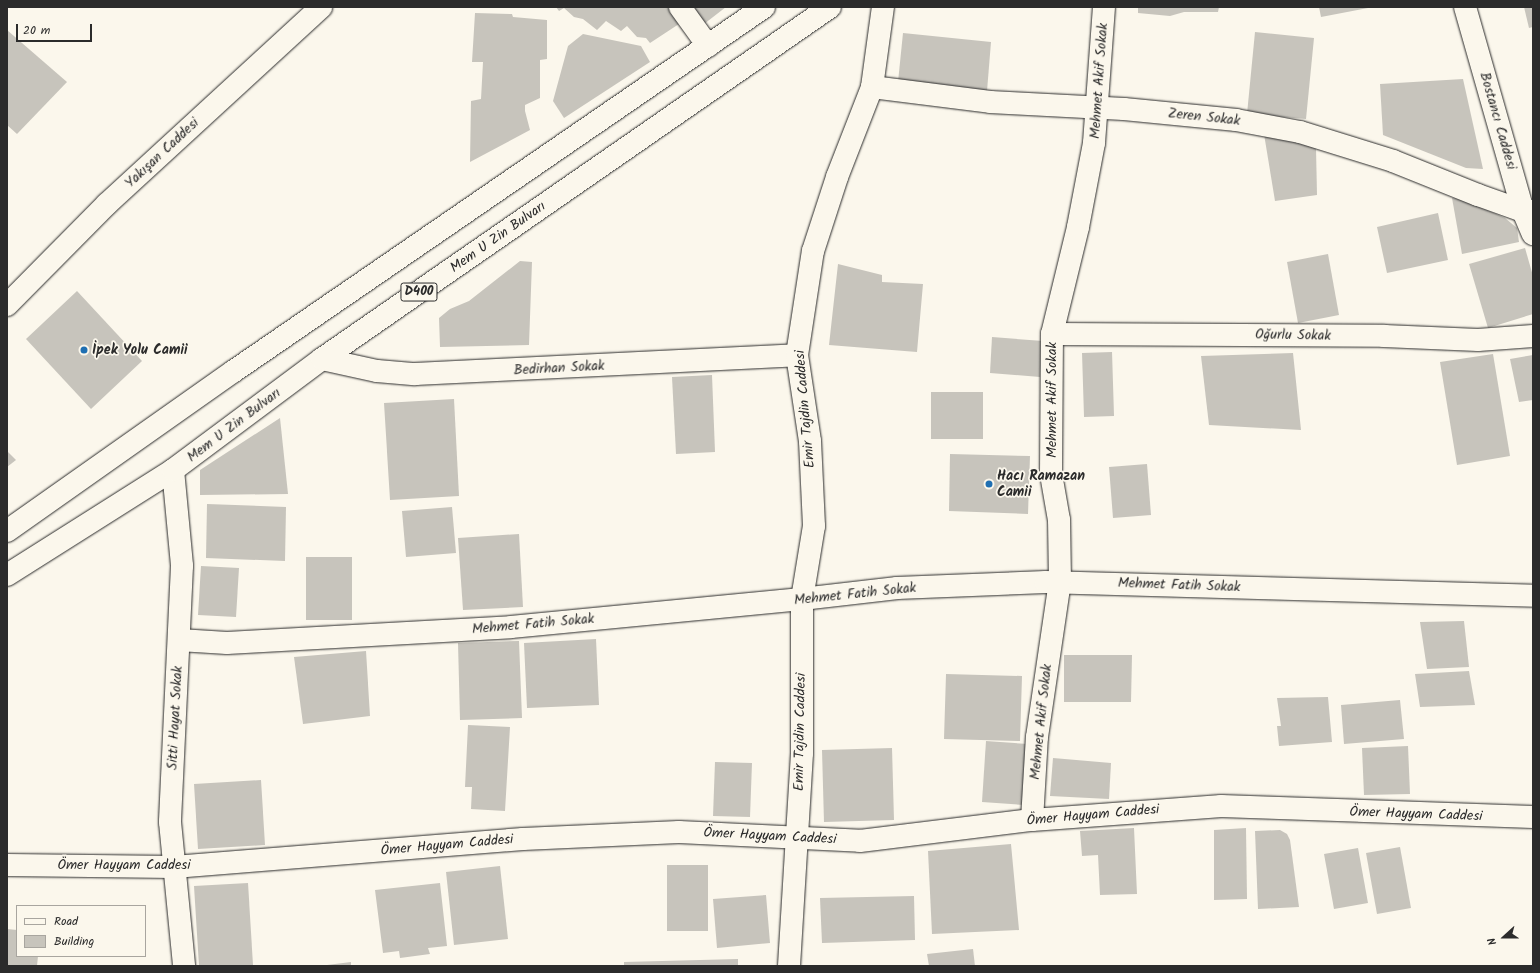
<!DOCTYPE html>
<html>
<head>
<meta charset="utf-8">
<style>
  body { margin:0 }
  #map { position:relative; width:1540px; height:973px; overflow:hidden; background:#fbf7ec; font-family:Kalam,sans-serif }
  div>[style] { position:absolute }
  .building>* { inset:0; background:#c7c4bc }
  .roads { filter:drop-shadow(0 0 1px #2b2b2b) drop-shadow(0 0 1px #2b2b2b) }
  .minor>* { height:22px; margin:-11px; padding:0 11px; transform-origin:11px; border-radius:11px; background:#fbf7ec }
  .major>* { height:22px; margin:-11px; padding:0 11px; transform-origin:11px; border-radius:11px; background:#fbf7ec }
  .dots>* { width:11px; height:11px; translate:-50% -50%; box-sizing:border-box; border:2px solid #fbf7ec; border-radius:50% }
  span { translate:-50% -50%; white-space:nowrap; text-align:center; line-height:1.15; -webkit-text-stroke:3.5px #fbf7ec; paint-order:stroke }
  .shield-label span { padding:1px 3px; background:#fbf7ec; border:1px solid; border-radius:3px; -webkit-text-stroke-width:0 }
  .shield-label { font-size:13px; color:#2b2b2b; font-weight:700 }
  .street-label { font-size:14px; color:#2b2b2b }
  .poi-label { font-size:14px; color:#2b2b2b; font-weight:700 }
  .left { translate:0 -50%; text-align:left }
  .frame { position:absolute; inset:0; border:8px solid #2b2b2b; pointer-events:none }
  .legend { position:absolute; left:16px; top:905px; width:130px; height:52px; box-sizing:border-box; background:#fbf7ec; border:1px solid #a8a59f; margin:0; padding:5px 7px; list-style:none; font-size:12px; color:#2b2b2b }
  .legend li { display:flex; align-items:center; gap:8px; height:20px }
  .legend b { width:20px; border:1px solid #a8a59f }
  .north { position:absolute; left:1484px; top:917px; width:40px; height:40px; -webkit-text-stroke:3px #fbf7ec; paint-order:stroke; rotate:249deg; font-size:11px; font-weight:700; line-height:16px; text-align:center; color:#2b2b2b }
  .north::after { content:''; display:block; margin:auto; width:14px; height:18px; background:#2b2b2b; clip-path:polygon(50% 0,100% 100%,50% 72%,0 100%) }
  .scale { position:absolute; left:16px; top:24px; width:76px; height:18px; box-sizing:border-box; border:2px solid #2b2b2b; border-top:0; padding-left:5px; font-size:12px; line-height:14px; white-space:nowrap; color:#2b2b2b; -webkit-text-stroke:3px #fbf7ec; paint-order:stroke }
</style>
</head>
<body>
<div id="map">
  <div class="building">
    <div style="clip-path:polygon(556px 7px,670px 7px,682px 22px,650px 43px,646px 38px,637px 37px,627px 26px,621px 31px,606px 21px,597px 30px,583px 19px,574px 17px,564px 8px,559px 11px)"></div>
    <div style="clip-path:polygon(690px 7px,726px 7px,704px 24px)"></div>
    <div style="clip-path:polygon(1138px 7px,1219px 7px,1218px 12px,1184px 12px,1170px 16px,1138px 13px)"></div>
    <div style="clip-path:polygon(1319px 7px,1368px 7px,1368px 8px,1321px 17px)"></div>
    <div style="clip-path:polygon(1524px 7px,1533px 7px,1533px 27px,1529px 28px)"></div>
    <div style="clip-path:polygon(475px 13px,512px 14px,513px 17px,547px 20px,547px 59px,540px 60px,540px 98px,525px 105px,525px 111px,530px 130px,470px 162px,471px 101px,481px 99px,483px 62px,472px 62px)"></div>
    <div style="clip-path:polygon(7px 30px,67px 82px,17px 134px,7px 125px)"></div>
    <div style="clip-path:polygon(1255px 32px,1314px 38px,1306px 119px,1247px 114px)"></div>
    <div style="clip-path:polygon(903px 33px,991px 42px,987px 91px,898px 82px)"></div>
    <div style="clip-path:polygon(583px 34px,641px 46px,650px 62px,564px 118px,553px 101px,568px 46px)"></div>
    <div style="clip-path:polygon(1463px 79px,1483px 169px,1466px 168px,1383px 135px,1380px 84px)"></div>
    <div style="clip-path:polygon(1264px 134px,1316px 148px,1317px 195px,1275px 201px)"></div>
    <div style="clip-path:polygon(1452px 198px,1463px 199px,1505px 218px,1517px 228px,1519px 242px,1462px 254px)"></div>
    <div style="clip-path:polygon(1438px 213px,1448px 260px,1387px 273px,1377px 227px)"></div>
    <div style="clip-path:polygon(1525px 248px,1533px 276px,1533px 314px,1488px 328px,1469px 264px)"></div>
    <div style="clip-path:polygon(1328px 254px,1339px 315px,1298px 323px,1287px 262px)"></div>
    <div style="clip-path:polygon(520px 261px,532px 262px,529px 345px,440px 347px,439px 318px,450px 309px,469px 301px)"></div>
    <div style="clip-path:polygon(838px 264px,882px 275px,882px 282px,923px 284px,917px 352px,829px 345px)"></div>
    <div style="clip-path:polygon(77px 291px,142px 361px,91px 409px,26px 339px)"></div>
    <div style="clip-path:polygon(992px 337px,1043px 341px,1040px 377px,990px 373px)"></div>
    <div style="clip-path:polygon(1112px 352px,1114px 416px,1084px 417px,1082px 353px)"></div>
    <div style="clip-path:polygon(1293px 353px,1301px 430px,1209px 425px,1201px 356px)"></div>
    <div style="clip-path:polygon(1493px 354px,1510px 456px,1457px 465px,1440px 362px)"></div>
    <div style="clip-path:polygon(1533px 355px,1533px 400px,1519px 402px,1510px 359px)"></div>
    <div style="clip-path:polygon(712px 375px,715px 452px,676px 454px,672px 377px)"></div>
    <div style="clip-path:polygon(931px 392px,983px 392px,983px 439px,931px 439px)"></div>
    <div style="clip-path:polygon(454px 399px,459px 496px,390px 500px,384px 403px)"></div>
    <div style="clip-path:polygon(280px 418px,288px 494px,200px 495px,200px 470px)"></div>
    <div style="clip-path:polygon(7px 451px,16px 460px,7px 467px)"></div>
    <div style="clip-path:polygon(950px 454px,1030px 456px,1028px 514px,949px 511px)"></div>
    <div style="clip-path:polygon(1147px 464px,1151px 515px,1113px 518px,1109px 467px)"></div>
    <div style="clip-path:polygon(207px 504px,286px 507px,285px 561px,206px 558px)"></div>
    <div style="clip-path:polygon(452px 507px,456px 553px,406px 557px,402px 511px)"></div>
    <div style="clip-path:polygon(519px 534px,523px 607px,463px 610px,458px 538px)"></div>
    <div style="clip-path:polygon(306px 557px,352px 557px,352px 620px,306px 620px)"></div>
    <div style="clip-path:polygon(201px 566px,239px 568px,236px 617px,198px 615px)"></div>
    <div style="clip-path:polygon(1464px 621px,1469px 667px,1427px 669px,1420px 622px)"></div>
    <div style="clip-path:polygon(596px 639px,599px 705px,527px 708px,524px 643px)"></div>
    <div style="clip-path:polygon(519px 641px,522px 718px,460px 720px,458px 643px)"></div>
    <div style="clip-path:polygon(366px 651px,370px 716px,303px 724px,294px 657px)"></div>
    <div style="clip-path:polygon(1064px 655px,1132px 655px,1131px 702px,1064px 702px)"></div>
    <div style="clip-path:polygon(1469px 671px,1475px 705px,1420px 707px,1415px 674px)"></div>
    <div style="clip-path:polygon(946px 674px,1022px 676px,1020px 741px,944px 739px)"></div>
    <div style="clip-path:polygon(1328px 697px,1332px 742px,1279px 746px,1277px 726px,1281px 726px,1277px 698px)"></div>
    <div style="clip-path:polygon(1400px 700px,1404px 739px,1344px 744px,1341px 705px)"></div>
    <div style="clip-path:polygon(468px 725px,510px 727px,505px 811px,471px 809px,472px 787px,465px 787px)"></div>
    <div style="clip-path:polygon(986px 741px,1028px 744px,1024px 805px,982px 802px)"></div>
    <div style="clip-path:polygon(1408px 746px,1410px 794px,1364px 795px,1362px 748px)"></div>
    <div style="clip-path:polygon(892px 748px,894px 820px,824px 822px,822px 750px)"></div>
    <div style="clip-path:polygon(1053px 758px,1111px 763px,1109px 799px,1050px 796px)"></div>
    <div style="clip-path:polygon(715px 762px,752px 763px,750px 817px,713px 816px)"></div>
    <div style="clip-path:polygon(261px 780px,265px 845px,198px 849px,194px 784px)"></div>
    <div style="clip-path:polygon(1134px 828px,1137px 894px,1100px 895px,1098px 855px,1082px 856px,1080px 831px)"></div>
    <div style="clip-path:polygon(1246px 828px,1247px 899px,1214px 900px,1214px 830px)"></div>
    <div style="clip-path:polygon(1280px 830px,1287px 834px,1290px 840px,1299px 907px,1258px 909px,1255px 831px)"></div>
    <div style="clip-path:polygon(1011px 844px,1019px 930px,932px 934px,928px 851px)"></div>
    <div style="clip-path:polygon(1400px 847px,1411px 908px,1377px 914px,1366px 853px)"></div>
    <div style="clip-path:polygon(1358px 848px,1368px 903px,1334px 909px,1324px 854px)"></div>
    <div style="clip-path:polygon(667px 865px,708px 865px,708px 931px,667px 931px)"></div>
    <div style="clip-path:polygon(500px 866px,508px 939px,454px 945px,446px 872px)"></div>
    <div style="clip-path:polygon(248px 883px,253px 965px,199px 966px,194px 886px)"></div>
    <div style="clip-path:polygon(440px 883px,447px 946px,428px 948px,430px 954px,400px 958px,399px 951px,383px 953px,375px 890px)"></div>
    <div style="clip-path:polygon(766px 895px,770px 943px,717px 948px,713px 899px)"></div>
    <div style="clip-path:polygon(914px 896px,915px 940px,822px 943px,820px 898px)"></div>
    <div style="clip-path:polygon(7px 929px,17px 930px,17px 956px,38px 956px,37px 966px,7px 966px)"></div>
    <div style="clip-path:polygon(973px 949px,975px 966px,929px 966px,927px 954px)"></div>
    <div style="clip-path:polygon(738px 959px,738px 966px,624px 966px,624px 962px)"></div>
    <div style="clip-path:polygon(351px 962px,351px 966px,327px 966px,327px 965px)"></div>
  </div>
  <div class="roads">
    <div class="minor">
      <div style="left:680px;top:7px;width:48px;rotate:54.3deg"></div>
      <div style="left:1465px;top:7px;width:212px;rotate:74.1deg"></div>
      <div style="left:1523px;top:211px;width:25px;rotate:67deg"></div>
      <div style="left:872px;top:87px;width:119px;rotate:7.2deg"></div>
      <div style="left:990px;top:102px;width:134px;rotate:3deg"></div>
      <div style="left:1124px;top:109px;width:113px;rotate:5.6deg"></div>
      <div style="left:1236px;top:120px;width:65px;rotate:10.6deg"></div>
      <div style="left:1300px;top:132px;width:97px;rotate:17.3deg"></div>
      <div style="left:1393px;top:161px;width:92px;rotate:21.8deg"></div>
      <div style="left:1478px;top:195px;width:48px;rotate:19.6deg"></div>
      <div style="left:1523px;top:211px;width:10px"></div>
      <div style="left:7px;top:305px;width:142px;rotate:-45.3deg"></div>
      <div style="left:107px;top:204px;width:291px;rotate:-42.6deg"></div>
      <div style="left:1052px;top:334px;width:332px;rotate:0.3deg"></div>
      <div style="left:1384px;top:336px;width:94px;rotate:2.4deg"></div>
      <div style="left:1478px;top:340px;width:55px;rotate:-4.2deg"></div>
      <div style="left:322px;top:359px;width:56px;rotate:12.3deg"></div>
      <div style="left:377px;top:371px;width:38px;rotate:5deg"></div>
      <div style="left:415px;top:374px;width:382px;rotate:-2.8deg"></div>
      <div style="left:173px;top:470px;width:96px;rotate:84.6deg"></div>
      <div style="left:182px;top:566px;width:256px;rotate:92.7deg"></div>
      <div style="left:170px;top:822px;width:145px;rotate:84.4deg"></div>
      <div style="left:179px;top:640px;width:48px;rotate:3.6deg"></div>
      <div style="left:227px;top:643px;width:284px;rotate:-3.2deg"></div>
      <div style="left:511px;top:627px;width:292px;rotate:-5.5deg"></div>
      <div style="left:802px;top:599px;width:96px;rotate:-6.6deg"></div>
      <div style="left:897px;top:588px;width:149px;rotate:-2.3deg"></div>
      <div style="left:1046px;top:582px;width:487px;rotate:1.6deg"></div>
      <div style="left:1032px;top:820px;width:83px;rotate:-86.6deg"></div>
      <div style="left:1037px;top:737px;width:157px;rotate:-81.6deg"></div>
      <div style="left:1060px;top:582px;width:62px;rotate:-90.9deg"></div>
      <div style="left:1059px;top:520px;width:47px;rotate:-99.9deg"></div>
      <div style="left:1051px;top:474px;width:140px;rotate:-89.6deg"></div>
      <div style="left:1052px;top:334px;width:110px;rotate:-76.3deg"></div>
      <div style="left:1078px;top:227px;width:86px;rotate:-79.2deg"></div>
      <div style="left:1094px;top:143px;width:136px;rotate:-85.8deg"></div>
      <div style="left:7px;top:865px;width:167px;rotate:0.7deg"></div>
      <div style="left:174px;top:867px;width:350px;rotate:-4.6deg"></div>
      <div style="left:523px;top:839px;width:156px;rotate:-2.6deg"></div>
      <div style="left:679px;top:832px;width:181px;rotate:2.8deg"></div>
      <div style="left:860px;top:841px;width:173px;rotate:-7deg"></div>
      <div style="left:1032px;top:820px;width:190px;rotate:-4.2deg"></div>
      <div style="left:1221px;top:806px;width:312px;rotate:2deg"></div>
      <div style="left:789px;top:966px;width:213px;rotate:-86.5deg"></div>
      <div style="left:802px;top:753px;width:154px;rotate:-90deg"></div>
      <div style="left:802px;top:599px;width:74px;rotate:-80.7deg"></div>
      <div style="left:814px;top:526px;width:85px;rotate:-92.7deg"></div>
      <div style="left:810px;top:441px;width:87px;rotate:-98.6deg"></div>
      <div style="left:797px;top:355px;width:105px;rotate:-81.3deg"></div>
      <div style="left:813px;top:251px;width:78px;rotate:-72deg"></div>
      <div style="left:837px;top:177px;width:97px;rotate:-68.7deg"></div>
      <div style="left:872px;top:87px;width:81px;rotate:-82.2deg"></div>
    </div>
    <div class="major">
      <div style="left:7px;top:531px;width:278px;rotate:-35.2deg"></div>
      <div style="left:234px;top:371px;width:643px;rotate:-34.48deg"></div>
      <div style="left:7px;top:575px;width:196px;rotate:-32.3deg"></div>
      <div style="left:173px;top:470px;width:186px;rotate:-36.7deg"></div>
      <div style="left:322px;top:359px;width:618px;rotate:-34.72deg"></div>
    </div>
  </div>
  <div class="dots">
    <div style="left:84px;top:350px;background:#1f6fb2"></div>
    <div style="left:989px;top:484px;background:#1f6fb2"></div>
  </div>
  <div class="shield-label">
    <span style="left:419px;top:292px">D400</span>
  </div>
  <div class="street-label">
    <span style="left:1099px;top:81px;rotate:-86deg">Mehmet Akif Sokak</span>
    <span style="left:1204px;top:117px;rotate:6deg">Zeren Sokak</span>
    <span style="left:1498px;top:121px;rotate:74deg">Bostancı Caddesi</span>
    <span style="left:162px;top:153px;rotate:-43deg">Yakışan Caddesi</span>
    <span style="left:498px;top:237px;rotate:-35deg">Mem U Zin Bulvarı</span>
    <span style="left:1293px;top:335px;rotate:1deg">Oğurlu Sokak</span>
    <span style="left:559px;top:368px;rotate:-3deg">Bedirhan Sokak</span>
    <span style="left:1052px;top:400px;rotate:-90deg">Mehmet Akif Sokak</span>
    <span style="left:805px;top:409px;rotate:-95deg">Emir Tajdin Caddesi</span>
    <span style="left:234px;top:425px;rotate:-37deg">Mem U Zin Bulvarı</span>
    <span style="left:1179px;top:585px;rotate:2deg">Mehmet Fatih Sokak</span>
    <span style="left:855px;top:594px;rotate:-6deg">Mehmet Fatih Sokak</span>
    <span style="left:533px;top:624px;rotate:-5deg">Mehmet Fatih Sokak</span>
    <span style="left:175px;top:718px;rotate:-87deg">Sitti Hayat Sokak</span>
    <span style="left:1041px;top:722px;rotate:-84deg">Mehmet Akif Sokak</span>
    <span style="left:800px;top:732px;rotate:-89deg">Emir Tajdin Caddesi</span>
    <span style="left:1416px;top:814px;rotate:2deg">Ömer Hayyam Caddesi</span>
    <span style="left:1093px;top:815px;rotate:-5deg">Ömer Hayyam Caddesi</span>
    <span style="left:770px;top:836px;rotate:3deg">Ömer Hayyam Caddesi</span>
    <span style="left:447px;top:845px;rotate:-5deg">Ömer Hayyam Caddesi</span>
    <span style="left:124px;top:865px">Ömer Hayyam Caddesi</span>
  </div>
  <div class="poi-label">
    <span class="left" style="left:92px;top:350px">İpek Yolu Camii</span>
    <span class="left" style="left:997px;top:484px">Hacı Ramazan<br>Camii</span>
  </div>
  <div class="frame"></div>
  <ul class="legend">
  <li><b style="height:5px;background:#fbf7ec"></b>Road</li>
  <li><b style="height:11px;background:#c7c4bc"></b>Building</li>
  </ul>
  <div class="north">N</div>
  <div class="scale">20 m</div>
</div>
</body>
</html>
